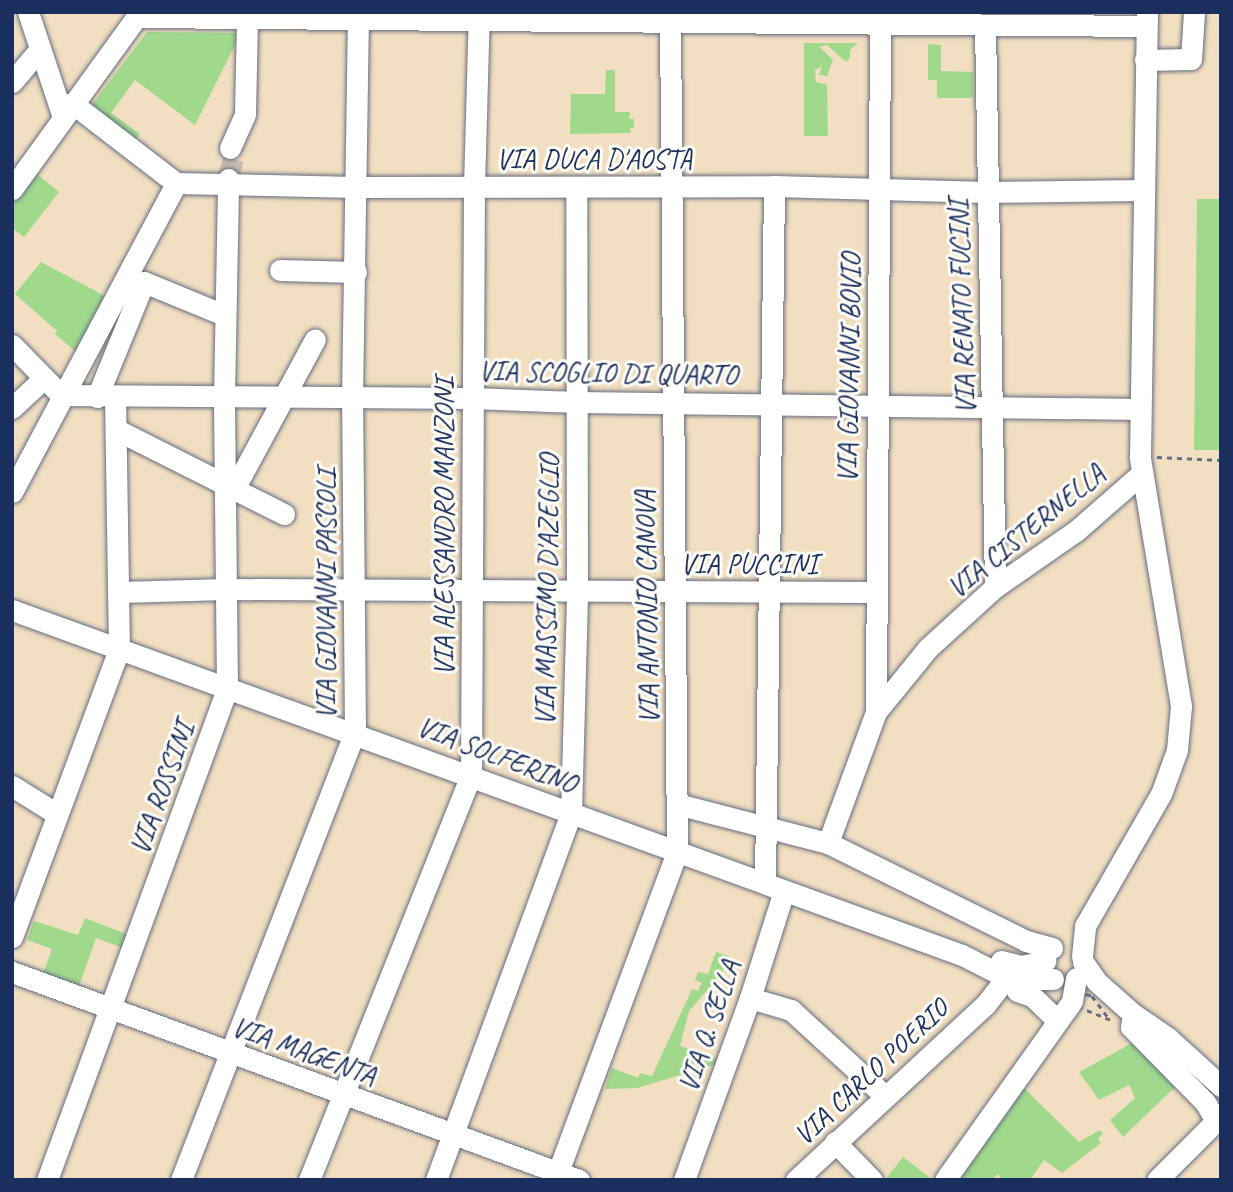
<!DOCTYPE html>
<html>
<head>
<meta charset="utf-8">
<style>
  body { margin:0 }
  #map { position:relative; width:1233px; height:1192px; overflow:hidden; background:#f2dfc1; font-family:Caveat,sans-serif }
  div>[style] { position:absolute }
  .green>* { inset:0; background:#a0d98c }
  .minor-tunnel>* { height:21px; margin-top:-10.5px; transform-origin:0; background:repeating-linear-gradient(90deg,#c7bcad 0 21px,transparent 0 31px) }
  .path>* { height:2.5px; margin-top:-1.25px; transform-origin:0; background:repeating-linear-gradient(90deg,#666d81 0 5px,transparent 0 10px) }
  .roads { filter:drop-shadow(0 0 2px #666d81) drop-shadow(0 0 2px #666d81) }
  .minor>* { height:21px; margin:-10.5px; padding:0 10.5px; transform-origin:10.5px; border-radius:10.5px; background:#fff }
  span { translate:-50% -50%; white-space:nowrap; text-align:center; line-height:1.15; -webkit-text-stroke:6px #fdfcf7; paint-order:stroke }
  .street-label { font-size:28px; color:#1b2f5e }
  .frame { position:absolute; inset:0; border:14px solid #1b2f5e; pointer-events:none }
</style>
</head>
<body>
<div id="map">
  <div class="green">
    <div style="clip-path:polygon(147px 32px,241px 33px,195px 125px,135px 80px,111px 113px,140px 134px,135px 141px,91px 106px)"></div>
    <div style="clip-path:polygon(804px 43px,858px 43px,850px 50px,850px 58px,846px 62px,827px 45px,820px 47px,833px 60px,827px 76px,819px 75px,822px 66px,815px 70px,816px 82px,827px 85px,828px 136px,804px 136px)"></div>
    <div style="clip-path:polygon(928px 44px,941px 45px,941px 71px,973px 72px,973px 98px,937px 98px,937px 80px,928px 80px)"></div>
    <div style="clip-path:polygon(606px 70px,615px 70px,615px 112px,630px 112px,629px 119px,634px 119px,634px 128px,630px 128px,631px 133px,570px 134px,571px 94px,605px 94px)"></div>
    <div style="clip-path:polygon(37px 174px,59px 192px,24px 237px,12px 228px,12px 205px)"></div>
    <div style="clip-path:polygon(1197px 199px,1221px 199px,1221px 450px,1194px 450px)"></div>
    <div style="clip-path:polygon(41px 262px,105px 296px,76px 352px,55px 334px,57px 331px,15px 294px)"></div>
    <div style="clip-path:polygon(85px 918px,129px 935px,123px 948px,96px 938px,79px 986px,43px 974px,52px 949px,27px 940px,34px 921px,78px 935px)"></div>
    <div style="clip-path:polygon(716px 952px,729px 956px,722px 973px,689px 1011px,680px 1046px,717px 1058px,714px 1065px,637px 1088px,605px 1089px,612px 1068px,638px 1078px,640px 1073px,652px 1076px,692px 989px,698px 991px,702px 983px,695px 980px,698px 972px,708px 974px)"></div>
    <div style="clip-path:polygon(1134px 1042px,1176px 1086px,1123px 1137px,1110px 1120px,1135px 1098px,1129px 1085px,1099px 1100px,1079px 1072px)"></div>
    <div style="clip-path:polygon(1024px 1088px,1079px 1142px,1100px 1130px,1103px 1134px,1098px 1138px,1101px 1143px,1062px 1173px,1044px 1160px,1030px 1180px,1002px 1180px,998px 1174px,991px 1180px,959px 1180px)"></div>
    <div style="clip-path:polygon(903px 1157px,933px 1180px,885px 1180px)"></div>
  </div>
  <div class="minor-tunnel">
    <div style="left:228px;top:179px;width:31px;rotate:-75deg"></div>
  </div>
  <div class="path">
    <div style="left:1157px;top:457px;width:64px;rotate:2.7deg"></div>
    <div style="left:1086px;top:994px;width:6px;rotate:18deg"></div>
    <div style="left:1092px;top:996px;width:30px;rotate:53deg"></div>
    <div style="left:1110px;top:1020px;width:32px;rotate:-158deg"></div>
    <div style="left:1080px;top:1008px;width:12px;rotate:-85deg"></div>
    <div style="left:1081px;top:996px;width:5px;rotate:-22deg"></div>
  </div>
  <div class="roads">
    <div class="minor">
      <div style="left:28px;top:12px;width:111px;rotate:71.6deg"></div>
      <div style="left:137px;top:17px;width:1009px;rotate:0.51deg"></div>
      <div style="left:985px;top:25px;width:562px;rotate:88.98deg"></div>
      <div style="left:1145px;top:60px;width:46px;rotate:-1.2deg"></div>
      <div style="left:1191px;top:59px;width:47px;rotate:-86.3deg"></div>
      <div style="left:12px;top:82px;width:43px;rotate:-49.7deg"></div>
      <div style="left:72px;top:103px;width:131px;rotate:37.6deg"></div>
      <div style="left:176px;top:183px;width:180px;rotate:1.3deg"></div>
      <div style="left:356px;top:187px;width:418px;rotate:-0.1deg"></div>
      <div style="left:774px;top:186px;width:212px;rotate:1.6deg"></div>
      <div style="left:986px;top:192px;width:156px;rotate:-0.7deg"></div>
      <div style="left:230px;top:148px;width:37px;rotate:-66deg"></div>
      <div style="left:245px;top:114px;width:95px;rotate:-88.8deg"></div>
      <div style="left:12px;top:189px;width:218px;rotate:-54.1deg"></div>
      <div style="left:280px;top:270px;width:76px;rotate:1.5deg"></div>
      <div style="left:12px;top:345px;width:70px;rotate:45.6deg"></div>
      <div style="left:61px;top:395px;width:412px;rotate:0.4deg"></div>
      <div style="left:473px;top:398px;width:104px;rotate:2.2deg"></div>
      <div style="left:577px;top:402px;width:563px;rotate:0.71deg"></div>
      <div style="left:97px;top:397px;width:124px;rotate:-67.8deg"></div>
      <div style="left:144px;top:282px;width:87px;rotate:22.4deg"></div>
      <div style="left:12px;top:408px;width:42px;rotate:-43.1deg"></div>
      <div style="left:117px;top:430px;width:187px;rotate:26.7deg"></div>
      <div style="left:234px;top:489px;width:170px;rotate:-61.6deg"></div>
      <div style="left:12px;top:492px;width:350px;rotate:-62deg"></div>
      <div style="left:120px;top:592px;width:106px;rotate:-1.6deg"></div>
      <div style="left:226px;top:589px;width:648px;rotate:0.27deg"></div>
      <div style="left:12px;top:610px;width:1011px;rotate:19.96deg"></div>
      <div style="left:962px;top:955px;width:38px;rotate:27deg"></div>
      <div style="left:996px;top:972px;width:28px;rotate:15deg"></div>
      <div style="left:1023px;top:979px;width:30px"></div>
      <div style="left:876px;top:712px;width:700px;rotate:-89.67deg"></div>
      <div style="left:12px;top:786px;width:53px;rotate:31.9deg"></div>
      <div style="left:677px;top:804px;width:156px;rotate:14.5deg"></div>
      <div style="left:828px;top:843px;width:221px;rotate:26.3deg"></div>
      <div style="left:1026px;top:941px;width:27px;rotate:15deg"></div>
      <div style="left:828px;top:843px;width:140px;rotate:-69.9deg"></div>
      <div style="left:876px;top:712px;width:82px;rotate:-50.9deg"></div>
      <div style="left:928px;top:648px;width:91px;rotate:-42.3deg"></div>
      <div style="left:995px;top:587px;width:98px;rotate:-34.7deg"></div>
      <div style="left:1076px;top:531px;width:86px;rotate:-41.2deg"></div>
      <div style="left:765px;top:883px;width:697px;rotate:-89.26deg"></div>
      <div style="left:12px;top:937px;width:306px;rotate:-69.6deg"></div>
      <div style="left:119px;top:650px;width:253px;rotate:-90.9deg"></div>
      <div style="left:1082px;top:956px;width:30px;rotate:-84deg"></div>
      <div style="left:1085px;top:926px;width:152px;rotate:-60.1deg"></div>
      <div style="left:1161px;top:794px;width:47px;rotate:-70deg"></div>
      <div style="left:1177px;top:750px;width:44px;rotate:-84.8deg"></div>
      <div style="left:1181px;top:706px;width:252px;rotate:-99.4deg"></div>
      <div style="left:1140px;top:457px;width:443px;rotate:-89.1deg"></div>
      <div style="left:1001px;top:961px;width:21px;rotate:14deg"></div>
      <div style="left:1021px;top:966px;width:25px;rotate:-12deg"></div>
      <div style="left:1083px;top:962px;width:24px;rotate:55deg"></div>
      <div style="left:1097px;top:982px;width:48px;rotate:41.6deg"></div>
      <div style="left:1133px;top:1014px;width:42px;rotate:34.4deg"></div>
      <div style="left:1168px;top:1038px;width:72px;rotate:42.2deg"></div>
      <div style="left:12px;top:972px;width:604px;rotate:20.15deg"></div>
      <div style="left:1017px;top:991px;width:16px;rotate:18deg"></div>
      <div style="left:1032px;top:996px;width:35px;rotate:44deg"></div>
      <div style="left:750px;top:998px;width:43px;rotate:16.3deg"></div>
      <div style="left:791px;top:1010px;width:127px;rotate:42.5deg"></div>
      <div style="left:1133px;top:1014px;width:13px;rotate:99deg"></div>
      <div style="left:1131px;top:1027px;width:105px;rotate:45.4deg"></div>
      <div style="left:1205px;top:1102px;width:22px;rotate:60deg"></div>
      <div style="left:1216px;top:1121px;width:83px;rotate:135deg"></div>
      <div style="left:835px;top:1142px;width:53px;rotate:45.8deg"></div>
      <div style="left:47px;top:1180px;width:523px;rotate:-69.87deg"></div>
      <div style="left:227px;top:689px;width:293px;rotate:-90.6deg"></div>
      <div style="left:224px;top:396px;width:217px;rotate:-88.9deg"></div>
      <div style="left:181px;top:1180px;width:481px;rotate:-68.8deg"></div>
      <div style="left:355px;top:732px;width:334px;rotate:-90.5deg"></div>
      <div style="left:352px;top:398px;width:380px;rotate:-89.1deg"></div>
      <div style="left:309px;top:1180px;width:436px;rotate:-68.2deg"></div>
      <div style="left:471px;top:775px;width:588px;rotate:-89.71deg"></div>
      <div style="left:474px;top:187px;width:175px;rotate:-88.4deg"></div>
      <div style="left:436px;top:1180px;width:391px;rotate:-69.8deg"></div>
      <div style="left:571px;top:813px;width:221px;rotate:-88.4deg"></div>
      <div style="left:577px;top:592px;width:405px;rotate:-90.1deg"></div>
      <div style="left:555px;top:1180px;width:350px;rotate:-69.6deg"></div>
      <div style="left:677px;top:852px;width:840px;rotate:-90.48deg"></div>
      <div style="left:684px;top:1180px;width:194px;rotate:-70.1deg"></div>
      <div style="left:750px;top:998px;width:112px;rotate:-72.4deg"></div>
      <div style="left:796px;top:1180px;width:258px;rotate:-42.8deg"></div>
      <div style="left:985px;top:1005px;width:48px;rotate:-51.7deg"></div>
      <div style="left:945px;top:1180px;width:219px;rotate:-54.6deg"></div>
      <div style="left:1072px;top:1001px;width:23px;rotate:-80deg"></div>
    </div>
  </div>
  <div class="street-label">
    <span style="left:594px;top:159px">VIA DUCA D'AOSTA</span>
    <span style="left:962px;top:307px;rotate:-92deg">VIA RENATO FUCINI</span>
    <span style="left:849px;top:368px;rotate:-89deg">VIA GIOVANNI BOVIO</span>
    <span style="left:608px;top:373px;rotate:1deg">VIA SCOGLIO DI QUARTO</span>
    <span style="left:444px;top:527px;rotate:-90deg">VIA ALESSANDRO MANZONI</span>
    <span style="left:1026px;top:531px;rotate:-39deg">VIA CISTERNELLA</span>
    <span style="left:749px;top:564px">VIA PUCCINI</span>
    <span style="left:547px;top:590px;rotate:-89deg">VIA MASSIMO D'AZEGLIO</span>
    <span style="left:326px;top:594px;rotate:-90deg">VIA GIOVANNI PASCOLI</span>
    <span style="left:647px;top:607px;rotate:-91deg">VIA ANTONIO CANOVA</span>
    <span style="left:497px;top:755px;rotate:21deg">VIA SOLFERINO</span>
    <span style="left:162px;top:788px;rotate:-70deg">VIA ROSSINI</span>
    <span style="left:709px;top:1026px;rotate:-71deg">VIA Q. SELLA</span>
    <span style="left:304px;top:1051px;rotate:20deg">VIA MAGENTA</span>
    <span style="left:871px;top:1072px;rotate:-43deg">VIA CARLO POERIO</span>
  </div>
  <div class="frame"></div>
</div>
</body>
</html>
